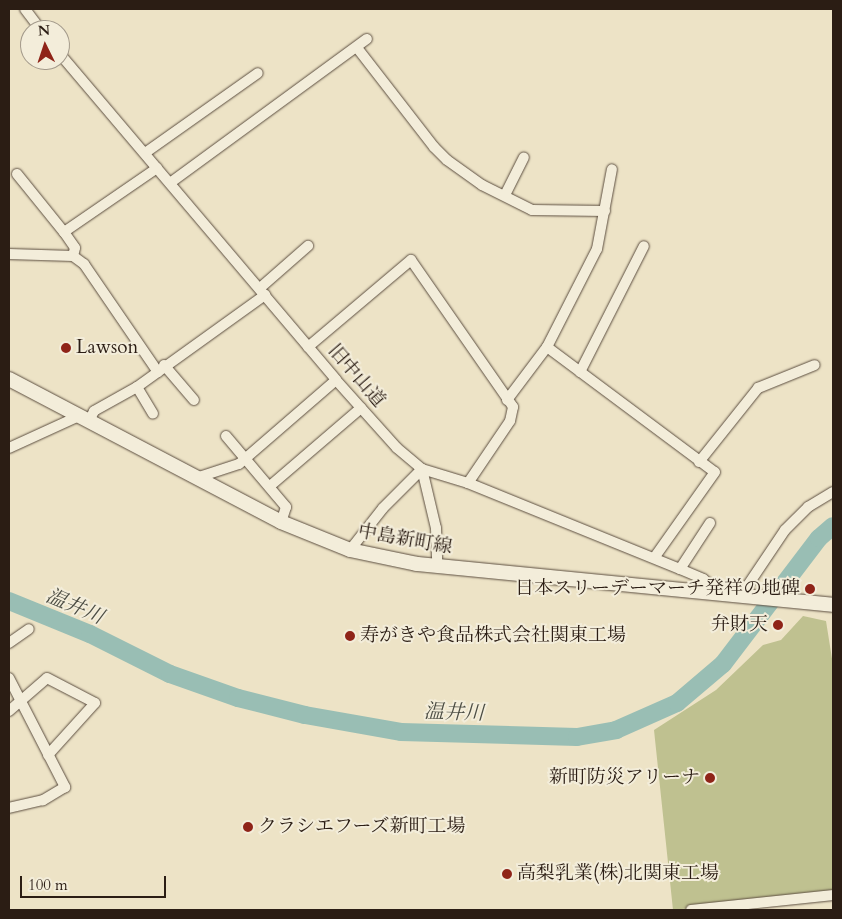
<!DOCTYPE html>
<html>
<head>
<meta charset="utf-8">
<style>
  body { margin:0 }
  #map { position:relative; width:842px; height:919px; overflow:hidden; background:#ede3c6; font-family:Cardo,"Noto Serif JP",serif }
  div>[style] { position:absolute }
  .green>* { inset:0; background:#bfc190 }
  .river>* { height:18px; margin:-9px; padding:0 9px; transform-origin:9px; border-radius:9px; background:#99beb4 }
  .roads { filter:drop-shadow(0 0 1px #5c4e40) drop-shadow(0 0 1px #5c4e40) }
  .street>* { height:10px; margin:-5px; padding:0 5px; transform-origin:5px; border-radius:5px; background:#f3edda }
  .secondary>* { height:14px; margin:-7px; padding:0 7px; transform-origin:7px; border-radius:7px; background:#f3edda }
  .dots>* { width:14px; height:14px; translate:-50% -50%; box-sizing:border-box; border:2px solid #f3edda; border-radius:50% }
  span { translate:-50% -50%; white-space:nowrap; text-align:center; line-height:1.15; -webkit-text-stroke:4px #f3edda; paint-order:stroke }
  .poi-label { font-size:19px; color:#2b1d14 }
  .left { translate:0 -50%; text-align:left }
  .right { translate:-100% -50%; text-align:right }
  .street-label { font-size:19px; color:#2b1d14 }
  .water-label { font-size:20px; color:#4c4d44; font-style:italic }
  .frame { position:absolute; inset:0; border:10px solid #2b1d14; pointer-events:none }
  .north { position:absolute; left:20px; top:20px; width:50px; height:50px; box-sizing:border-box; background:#f3edda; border:1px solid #a39a8b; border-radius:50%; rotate:356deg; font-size:14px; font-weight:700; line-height:20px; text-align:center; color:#2b1d14 }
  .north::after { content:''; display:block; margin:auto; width:18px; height:22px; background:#8f2418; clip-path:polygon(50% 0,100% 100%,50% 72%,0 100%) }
  .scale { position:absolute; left:20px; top:876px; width:146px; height:22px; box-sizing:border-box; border:2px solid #2b1d14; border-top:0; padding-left:6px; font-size:15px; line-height:18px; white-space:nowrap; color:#2b1d14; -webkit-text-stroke:4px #f3edda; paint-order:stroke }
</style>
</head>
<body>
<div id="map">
  <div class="green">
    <div style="clip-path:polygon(803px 616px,826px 621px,833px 665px,833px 892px,673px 910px,654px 730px,716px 690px,763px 645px,781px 640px)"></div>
  </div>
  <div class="river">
    <div style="left:9px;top:601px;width:87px;rotate:22.2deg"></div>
    <div style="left:90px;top:634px;width:89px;rotate:26.6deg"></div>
    <div style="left:170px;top:674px;width:72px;rotate:19.4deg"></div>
    <div style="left:238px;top:698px;width:69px;rotate:14.2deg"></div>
    <div style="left:305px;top:715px;width:97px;rotate:10deg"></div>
    <div style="left:401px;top:732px;width:176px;rotate:1.6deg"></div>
    <div style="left:577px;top:737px;width:40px;rotate:-10deg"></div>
    <div style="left:616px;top:730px;width:67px;rotate:-23.9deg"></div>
    <div style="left:677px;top:703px;width:60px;rotate:-40.3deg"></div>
    <div style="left:723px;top:664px;width:158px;rotate:-52.7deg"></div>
    <div style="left:819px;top:538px;width:18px;rotate:-41deg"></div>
  </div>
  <div class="roads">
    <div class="street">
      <div style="left:25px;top:9px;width:26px;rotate:53deg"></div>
      <div style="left:358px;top:49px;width:124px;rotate:52.2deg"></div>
      <div style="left:434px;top:147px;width:18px;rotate:45deg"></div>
      <div style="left:447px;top:160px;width:43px;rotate:35.5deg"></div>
      <div style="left:482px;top:185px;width:56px;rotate:26.6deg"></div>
      <div style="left:532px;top:210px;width:73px;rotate:0.8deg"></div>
      <div style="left:60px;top:54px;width:427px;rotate:49.7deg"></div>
      <div style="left:336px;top:380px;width:91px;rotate:48.1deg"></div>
      <div style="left:397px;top:448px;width:33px;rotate:40deg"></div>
      <div style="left:422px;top:469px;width:48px;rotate:16.9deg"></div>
      <div style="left:468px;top:483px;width:229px;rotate:22.1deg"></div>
      <div style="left:680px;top:569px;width:25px;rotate:23deg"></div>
      <div style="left:703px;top:579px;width:21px;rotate:39deg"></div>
      <div style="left:145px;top:153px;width:138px;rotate:-35.3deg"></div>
      <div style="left:17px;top:174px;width:75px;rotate:51deg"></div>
      <div style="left:64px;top:232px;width:19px;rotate:55deg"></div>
      <div style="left:75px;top:248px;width:8px;rotate:104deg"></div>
      <div style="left:170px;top:183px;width:244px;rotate:-36.2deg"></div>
      <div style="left:505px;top:195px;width:42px;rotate:-63.4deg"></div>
      <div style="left:64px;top:232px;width:113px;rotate:-34.5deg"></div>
      <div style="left:9px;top:254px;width:64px;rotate:1.8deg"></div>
      <div style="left:73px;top:256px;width:14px;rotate:36deg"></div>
      <div style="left:84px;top:264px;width:131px;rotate:55.6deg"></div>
      <div style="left:260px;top:288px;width:64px;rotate:-41.2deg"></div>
      <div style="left:308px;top:347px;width:135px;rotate:-40.2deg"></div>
      <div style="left:411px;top:260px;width:179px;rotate:55.2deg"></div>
      <div style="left:513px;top:407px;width:14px;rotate:102deg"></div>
      <div style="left:510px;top:421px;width:75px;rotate:124.1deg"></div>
      <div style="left:547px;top:347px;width:209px;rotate:36.7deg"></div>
      <div style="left:715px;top:472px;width:105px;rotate:125.3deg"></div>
      <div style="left:164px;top:365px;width:46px;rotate:49.4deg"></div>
      <div style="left:580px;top:372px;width:141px;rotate:-63.1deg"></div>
      <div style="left:137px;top:387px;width:31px;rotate:59deg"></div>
      <div style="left:507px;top:400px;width:66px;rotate:-53deg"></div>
      <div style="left:547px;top:347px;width:110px;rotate:-63deg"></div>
      <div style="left:597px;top:249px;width:81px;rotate:-79.4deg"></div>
      <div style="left:89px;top:421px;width:11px;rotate:-63deg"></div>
      <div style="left:94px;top:411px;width:49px;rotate:-29.2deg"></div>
      <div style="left:137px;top:387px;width:158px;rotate:-35.7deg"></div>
      <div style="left:226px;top:436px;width:93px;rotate:49.8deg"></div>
      <div style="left:286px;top:507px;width:16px;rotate:108deg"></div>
      <div style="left:9px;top:448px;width:77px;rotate:-24.6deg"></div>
      <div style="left:699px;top:462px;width:95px;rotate:-51.4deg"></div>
      <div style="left:758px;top:388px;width:61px;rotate:-22deg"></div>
      <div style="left:196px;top:478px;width:45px;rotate:-18deg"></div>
      <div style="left:239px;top:464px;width:128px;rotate:-40.9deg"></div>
      <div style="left:270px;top:486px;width:120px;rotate:-40.6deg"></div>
      <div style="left:350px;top:550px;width:53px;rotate:-51.8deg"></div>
      <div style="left:383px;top:508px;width:55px;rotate:-45deg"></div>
      <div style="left:422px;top:469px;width:61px;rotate:76.7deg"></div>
      <div style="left:436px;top:528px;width:38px;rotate:88deg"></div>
      <div style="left:680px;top:569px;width:55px;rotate:-56.9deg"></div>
      <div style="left:745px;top:596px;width:11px;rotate:-75deg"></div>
      <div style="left:748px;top:585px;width:66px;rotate:-56.1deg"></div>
      <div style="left:785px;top:530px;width:33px;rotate:-45deg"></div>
      <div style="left:808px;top:507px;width:29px;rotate:-31deg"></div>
      <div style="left:9px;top:643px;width:24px;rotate:-35deg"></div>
      <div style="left:9px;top:678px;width:123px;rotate:62.8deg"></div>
      <div style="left:65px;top:787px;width:26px;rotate:149deg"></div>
      <div style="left:43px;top:800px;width:35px;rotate:167deg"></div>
      <div style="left:9px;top:711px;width:50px;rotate:-41deg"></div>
      <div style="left:47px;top:678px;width:54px;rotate:27.5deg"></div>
      <div style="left:95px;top:703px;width:70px;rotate:132.1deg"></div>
      <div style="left:691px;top:910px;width:143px;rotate:-6deg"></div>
    </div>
    <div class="secondary">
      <div style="left:9px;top:379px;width:307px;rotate:27.7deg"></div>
      <div style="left:281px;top:522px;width:74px;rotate:22.1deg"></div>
      <div style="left:350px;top:550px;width:68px;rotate:11.8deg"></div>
      <div style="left:417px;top:564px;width:418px;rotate:5.6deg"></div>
    </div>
  </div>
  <div class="dots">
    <div style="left:66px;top:348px;background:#8f2418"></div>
    <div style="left:810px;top:589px;background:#8f2418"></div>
    <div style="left:778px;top:625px;background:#8f2418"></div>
    <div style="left:350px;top:636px;background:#8f2418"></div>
    <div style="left:710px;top:778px;background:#8f2418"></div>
    <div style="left:248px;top:827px;background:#8f2418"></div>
    <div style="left:507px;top:874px;background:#8f2418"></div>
  </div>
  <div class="poi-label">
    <span class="left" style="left:76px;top:348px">Lawson</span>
    <span class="right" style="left:800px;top:589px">日本スリーデーマーチ発祥の地碑</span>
    <span class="right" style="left:768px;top:625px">弁財天</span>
    <span class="left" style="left:360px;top:636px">寿がきや食品株式会社関東工場</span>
    <span class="right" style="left:700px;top:778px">新町防災アリーナ</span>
    <span class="left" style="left:258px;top:827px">クラシエフーズ新町工場</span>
    <span class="left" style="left:517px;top:874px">高梨乳業(株)北関東工場</span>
  </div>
  <div class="street-label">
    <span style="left:356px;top:376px;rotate:49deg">旧中山道</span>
    <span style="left:405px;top:540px;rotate:10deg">中島新町線</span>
  </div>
  <div class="water-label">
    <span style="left:75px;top:606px;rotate:23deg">温井川</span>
    <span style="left:454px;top:712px;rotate:2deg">温井川</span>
  </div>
  <div class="frame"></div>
  <div class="north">N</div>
  <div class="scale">100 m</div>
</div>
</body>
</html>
